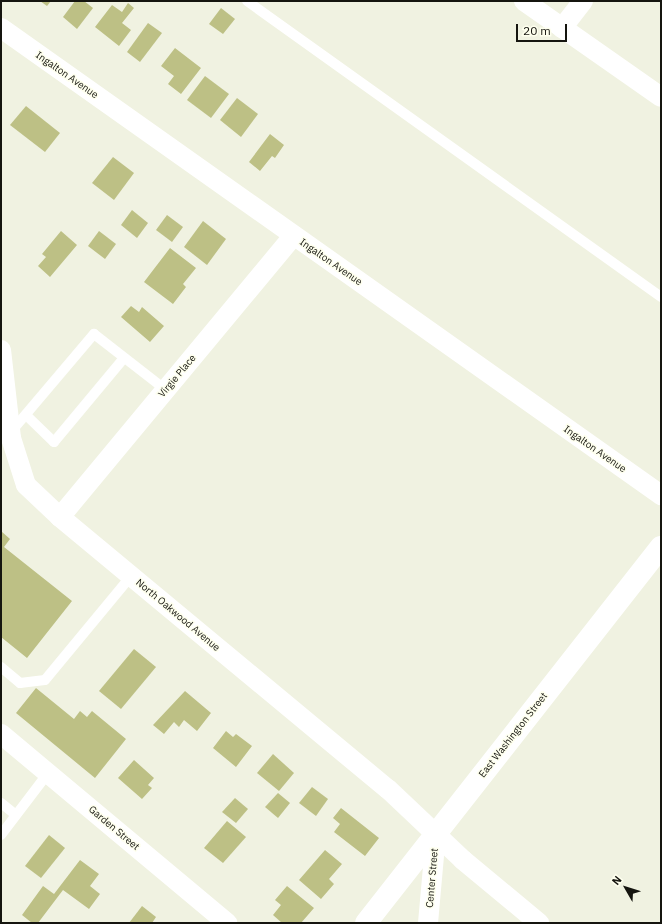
<!DOCTYPE html>
<html>
<head>
<meta charset="utf-8">
<style>
  body { margin:0 }
  #map { position:relative; width:662px; height:924px; overflow:hidden; background:#f0f2e1; font-family:"IBM Plex Sans",sans-serif }
  div>[style] { position:absolute }
  .building>* { inset:0; background:#bdc085 }
  .service>* { height:10px; margin:-5px; padding:0 5px; transform-origin:5px; border-radius:5px; background:#fff }
  .minor>* { height:20px; margin:-10px; padding:0 10px; transform-origin:10px; border-radius:10px; background:#fff }
  .secondary>* { height:22px; margin:-11px; padding:0 11px; transform-origin:11px; border-radius:11px; background:#fff }
  span { translate:-50% -50%; white-space:nowrap; text-align:center; line-height:1.15; -webkit-text-stroke:3px #feffee; paint-order:stroke }
  .street-label { font-size:10px; color:#15150f }
  .frame { position:absolute; inset:0; border:2px solid #15150f; pointer-events:none }
  .north { position:absolute; left:606px; top:868px; width:40px; height:40px; -webkit-text-stroke:3px #feffee; paint-order:stroke; rotate:309deg; font-size:11px; font-weight:700; line-height:16px; text-align:center; color:#15150f }
  .north::after { content:''; display:block; margin:auto; width:14px; height:18px; background:#15150f; clip-path:polygon(50% 0,100% 100%,50% 72%,0 100%) }
  .scale { position:absolute; left:516px; top:24px; width:51px; height:18px; box-sizing:border-box; border:2px solid #15150f; border-top:0; padding-left:5px; font-size:12px; line-height:14px; white-space:nowrap; color:#15150f; -webkit-text-stroke:3px #feffee; paint-order:stroke }
</style>
</head>
<body>
<div id="map">
  <div class="building">
    <div style="clip-path:polygon(40px 1px,51px 1px,47px 6px)"></div>
    <div style="clip-path:polygon(75px 1px,84px 1px,93px 8px,77px 29px,63px 17px)"></div>
    <div style="clip-path:polygon(128px 3px,134px 8px,122px 23px,131px 30px,119px 46px,95px 27px,112px 5px,122px 12px)"></div>
    <div style="clip-path:polygon(221px 8px,235px 19px,223px 34px,209px 24px)"></div>
    <div style="clip-path:polygon(148px 23px,162px 33px,140px 62px,127px 52px)"></div>
    <div style="clip-path:polygon(175px 48px,201px 68px,181px 94px,168px 84px,174px 76px,161px 66px)"></div>
    <div style="clip-path:polygon(205px 76px,229px 94px,211px 118px,187px 100px)"></div>
    <div style="clip-path:polygon(237px 98px,258px 114px,241px 137px,220px 120px)"></div>
    <div style="clip-path:polygon(26px 106px,60px 133px,45px 152px,10px 125px)"></div>
    <div style="clip-path:polygon(270px 134px,284px 145px,275px 158px,272px 156px,260px 171px,249px 162px)"></div>
    <div style="clip-path:polygon(113px 157px,134px 173px,114px 200px,92px 183px)"></div>
    <div style="clip-path:polygon(132px 210px,148px 223px,137px 238px,121px 225px)"></div>
    <div style="clip-path:polygon(167px 215px,183px 227px,172px 242px,156px 230px)"></div>
    <div style="clip-path:polygon(203px 221px,226px 239px,207px 265px,184px 247px)"></div>
    <div style="clip-path:polygon(61px 231px,77px 245px,50px 277px,38px 266px,46px 257px,42px 254px)"></div>
    <div style="clip-path:polygon(99px 231px,116px 244px,105px 259px,88px 246px)"></div>
    <div style="clip-path:polygon(170px 248px,196px 268px,183px 284px,186px 287px,173px 304px,144px 282px)"></div>
    <div style="clip-path:polygon(131px 306px,139px 312px,142px 307px,164px 326px,150px 342px,121px 317px)"></div>
    <div style="clip-path:polygon(1px 531px,10px 539px,4px 547px,72px 601px,27px 658px,1px 637px)"></div>
    <div style="clip-path:polygon(134px 649px,156px 667px,121px 709px,99px 691px)"></div>
    <div style="clip-path:polygon(36px 688px,74px 719px,80px 711px,87px 717px,92px 711px,126px 739px,95px 778px,16px 713px)"></div>
    <div style="clip-path:polygon(185px 691px,211px 713px,197px 731px,184px 720px,179px 727px,174px 722px,164px 734px,153px 725px)"></div>
    <div style="clip-path:polygon(226px 731px,233px 737px,236px 734px,252px 746px,236px 767px,213px 748px)"></div>
    <div style="clip-path:polygon(273px 754px,294px 773px,279px 791px,257px 773px)"></div>
    <div style="clip-path:polygon(134px 760px,154px 778px,148px 785px,152px 788px,142px 799px,118px 778px)"></div>
    <div style="clip-path:polygon(312px 787px,328px 799px,316px 816px,299px 803px)"></div>
    <div style="clip-path:polygon(278px 793px,290px 803px,278px 818px,265px 807px)"></div>
    <div style="clip-path:polygon(235px 798px,248px 809px,236px 823px,222px 812px)"></div>
    <div style="clip-path:polygon(341px 808px,379px 838px,365px 856px,334px 832px,340px 824px,333px 818px)"></div>
    <div style="clip-path:polygon(227px 821px,246px 837px,223px 863px,204px 848px)"></div>
    <div style="clip-path:polygon(49px 835px,65px 848px,41px 878px,25px 866px)"></div>
    <div style="clip-path:polygon(325px 850px,342px 864px,329px 879px,334px 884px,321px 899px,299px 880px)"></div>
    <div style="clip-path:polygon(80px 860px,99px 874px,90px 886px,100px 894px,89px 909px,63px 890px,38px 923px,32px 923px,22px 915px,43px 886px,54px 894px)"></div>
    <div style="clip-path:polygon(287px 886px,314px 908px,301px 923px,282px 923px,273px 915px,281px 905px,275px 900px)"></div>
    <div style="clip-path:polygon(142px 906px,156px 917px,152px 923px,129px 923px)"></div>
  </div>
  <div class="service">
    <div style="left:247px;top:1px;width:509px;rotate:35.56deg"></div>
    <div style="left:26px;top:415px;width:39px;rotate:44deg"></div>
    <div style="left:54px;top:442px;width:109px;rotate:-50.2deg"></div>
    <div style="left:10px;top:433px;width:130px;rotate:-49.7deg"></div>
    <div style="left:94px;top:334px;width:91px;rotate:37.9deg"></div>
    <div style="left:1px;top:667px;width:25px;rotate:40deg"></div>
    <div style="left:20px;top:683px;width:25px;rotate:-7deg"></div>
    <div style="left:45px;top:680px;width:135px;rotate:-50.4deg"></div>
    <div style="left:1px;top:803px;width:19px;rotate:39deg"></div>
    <div style="left:1px;top:835px;width:78px;rotate:-52.8deg"></div>
  </div>
  <div class="minor">
    <div style="left:524px;top:1px;width:167px;rotate:35deg"></div>
    <div style="left:1px;top:28px;width:809px;rotate:35.28deg"></div>
    <div style="left:562px;top:28px;width:34px;rotate:-52deg"></div>
    <div style="left:1px;top:350px;width:89px;rotate:83.5deg"></div>
    <div style="left:11px;top:438px;width:49px;rotate:72.3deg"></div>
    <div style="left:26px;top:485px;width:47px;rotate:43.3deg"></div>
    <div style="left:60px;top:517px;width:426px;rotate:39.7deg"></div>
    <div style="left:388px;top:789px;width:103px;rotate:43.4deg"></div>
    <div style="left:463px;top:860px;width:99px;rotate:39.7deg"></div>
    <div style="left:60px;top:517px;width:366px;rotate:-50.3deg"></div>
    <div style="left:1px;top:734px;width:295px;rotate:39.9deg"></div>
    <div style="left:428px;top:923px;width:90px;rotate:-84.9deg"></div>
  </div>
  <div class="secondary">
    <div style="left:366px;top:923px;width:478px;rotate:-51.9deg"></div>
  </div>
  <div class="street-label">
    <span style="left:67px;top:75px;rotate:35deg">Ingalton Avenue</span>
    <span style="left:331px;top:262px;rotate:35deg">Ingalton Avenue</span>
    <span style="left:177px;top:376px;rotate:-50deg">Virgie Place</span>
    <span style="left:595px;top:449px;rotate:35deg">Ingalton Avenue</span>
    <span style="left:178px;top:615px;rotate:40deg">North Oakwood Avenue</span>
    <span style="left:513px;top:735px;rotate:-52deg">East Washington Street</span>
    <span style="left:114px;top:828px;rotate:40deg">Garden Street</span>
    <span style="left:432px;top:878px;rotate:-85deg">Center Street</span>
  </div>
  <div class="frame"></div>
  <div class="north">N</div>
  <div class="scale">20 m</div>
</div>
</body>
</html>
